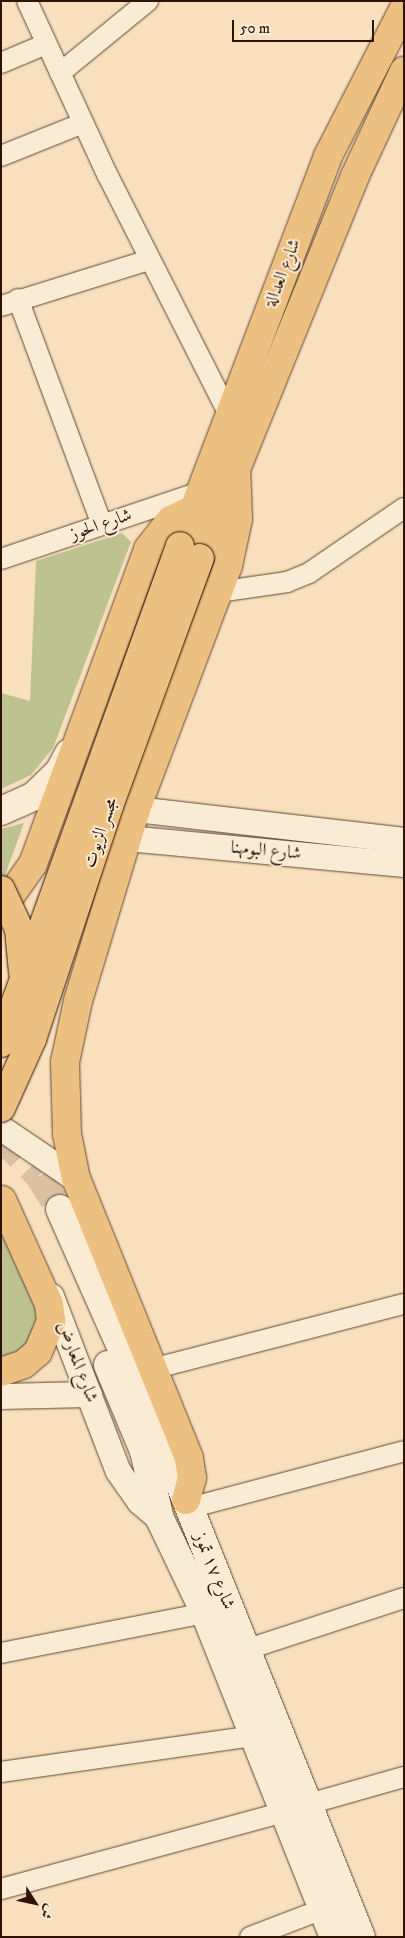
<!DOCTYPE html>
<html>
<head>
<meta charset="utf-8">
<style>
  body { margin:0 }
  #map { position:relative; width:405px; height:1938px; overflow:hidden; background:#f8e0bf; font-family:"IM FELL DW Pica",Amiri,serif }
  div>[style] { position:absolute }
  .green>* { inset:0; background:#bec291 }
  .secondary-tunnel>* { height:28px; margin-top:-14px; transform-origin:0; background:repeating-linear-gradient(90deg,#dac1a3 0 28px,transparent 0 42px) }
  .roads { filter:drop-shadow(0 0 1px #614631) drop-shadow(0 0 1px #614631) }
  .minor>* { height:20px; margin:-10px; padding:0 10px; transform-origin:10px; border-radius:10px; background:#faebd5 }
  .tertiary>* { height:25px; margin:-12.5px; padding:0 12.5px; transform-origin:12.5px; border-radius:12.5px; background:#faebd5 }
  .secondary>* { height:28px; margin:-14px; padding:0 14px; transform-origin:14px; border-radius:14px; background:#faebd5 }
  .primary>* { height:28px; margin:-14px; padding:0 14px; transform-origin:14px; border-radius:14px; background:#ecc080 }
  .bridges { filter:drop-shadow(0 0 1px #2f1202) drop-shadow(0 0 1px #2f1202) }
  .primary-bridge>* { height:28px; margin:-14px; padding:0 14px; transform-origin:14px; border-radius:14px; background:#ecc080 }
  span { translate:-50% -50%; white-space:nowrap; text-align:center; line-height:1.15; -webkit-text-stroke:4px #faebd5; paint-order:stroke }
  .street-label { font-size:18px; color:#2f1202 }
  .frame { position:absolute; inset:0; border:2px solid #2f1202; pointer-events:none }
  .north { position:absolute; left:10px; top:1878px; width:50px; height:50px; -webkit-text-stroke:4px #faebd5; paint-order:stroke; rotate:125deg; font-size:14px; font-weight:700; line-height:20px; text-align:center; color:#2f1202 }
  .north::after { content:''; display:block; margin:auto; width:18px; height:22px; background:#2f1202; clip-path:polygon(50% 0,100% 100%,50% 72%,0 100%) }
  .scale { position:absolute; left:232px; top:20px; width:142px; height:22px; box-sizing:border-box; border:2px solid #2f1202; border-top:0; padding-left:6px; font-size:15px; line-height:18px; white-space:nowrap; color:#2f1202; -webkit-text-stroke:4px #faebd5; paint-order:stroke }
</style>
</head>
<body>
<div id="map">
  <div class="green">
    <div style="clip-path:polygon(122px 533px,131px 542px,53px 748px,31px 775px,1px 789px,1px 693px,30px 701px,36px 561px)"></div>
    <div style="clip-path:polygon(24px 823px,4px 878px,1px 882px,1px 829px)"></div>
    <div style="clip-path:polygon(1px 1224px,40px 1320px,25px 1350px,1px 1362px)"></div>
  </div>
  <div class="secondary-tunnel">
    <div style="left:1px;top:1137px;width:54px;rotate:45.7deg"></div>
    <div style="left:39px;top:1176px;width:39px;rotate:58deg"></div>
  </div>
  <div class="roads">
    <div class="minor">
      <div style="left:27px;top:1px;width:193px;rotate:65.2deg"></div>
      <div style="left:108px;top:176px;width:268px;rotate:63.1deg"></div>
      <div style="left:1px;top:63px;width:49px;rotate:-22.9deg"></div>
      <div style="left:60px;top:73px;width:114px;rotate:-39.3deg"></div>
      <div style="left:1px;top:156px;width:88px;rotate:-21.9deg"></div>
      <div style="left:18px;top:299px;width:241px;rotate:69.6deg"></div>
      <div style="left:1px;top:306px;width:155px;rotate:-17.3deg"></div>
      <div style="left:1px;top:559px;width:210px;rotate:-18.6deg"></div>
      <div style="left:218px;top:592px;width:70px;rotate:-8.2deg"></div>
      <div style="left:287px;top:582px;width:24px;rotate:-22deg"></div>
      <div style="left:309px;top:573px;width:115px;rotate:-34.4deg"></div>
      <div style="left:152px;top:1369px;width:260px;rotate:-14.5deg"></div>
      <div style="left:189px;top:1508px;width:222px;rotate:-14.8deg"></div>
      <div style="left:245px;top:1650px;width:167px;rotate:-18.1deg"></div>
      <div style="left:1px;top:1653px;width:208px;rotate:-11.1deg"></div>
      <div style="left:1px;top:1772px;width:256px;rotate:-8.1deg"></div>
      <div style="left:309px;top:1804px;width:99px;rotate:-15.9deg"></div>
      <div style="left:1px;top:1889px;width:293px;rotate:-15.2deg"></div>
      <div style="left:250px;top:1937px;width:78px;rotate:-21deg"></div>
    </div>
    <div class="tertiary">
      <div style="left:136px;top:809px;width:270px;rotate:6.6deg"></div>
      <div style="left:127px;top:838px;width:278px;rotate:5.4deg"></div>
      <div style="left:1px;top:1128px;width:91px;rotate:34.2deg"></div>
      <div style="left:51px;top:1296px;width:187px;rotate:69.1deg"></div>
      <div style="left:118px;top:1471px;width:37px;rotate:55deg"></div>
      <div style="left:139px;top:1501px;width:28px;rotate:41deg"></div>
      <div style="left:1px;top:1396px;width:88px;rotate:-1.3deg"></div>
    </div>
    <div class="secondary">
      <div style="left:1px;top:811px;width:36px;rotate:-24deg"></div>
      <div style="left:34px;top:796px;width:35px;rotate:-44deg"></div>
      <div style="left:59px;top:772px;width:21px;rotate:-62deg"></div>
      <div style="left:60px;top:1209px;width:257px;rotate:66.1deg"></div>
      <div style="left:164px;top:1444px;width:531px;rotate:68.22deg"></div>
      <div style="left:108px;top:1365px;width:93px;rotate:67.3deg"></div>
      <div style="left:144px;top:1451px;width:70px;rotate:76.8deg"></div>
      <div style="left:160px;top:1519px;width:104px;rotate:64.4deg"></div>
      <div style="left:205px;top:1613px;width:349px;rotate:68.3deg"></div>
    </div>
    <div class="primary">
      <div style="left:180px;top:546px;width:417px;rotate:-69.2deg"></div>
      <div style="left:328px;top:156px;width:166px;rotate:-62.8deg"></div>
      <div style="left:200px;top:558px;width:412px;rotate:-67.9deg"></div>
      <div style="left:355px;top:176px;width:116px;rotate:-65deg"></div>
      <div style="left:1px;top:909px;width:55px;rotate:-54.6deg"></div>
      <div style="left:33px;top:864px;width:335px;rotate:-69.9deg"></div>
      <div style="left:148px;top:549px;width:37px;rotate:-52deg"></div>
      <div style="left:171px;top:520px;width:25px;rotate:-26deg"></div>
      <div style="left:1px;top:1372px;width:24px;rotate:-19deg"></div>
      <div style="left:24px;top:1364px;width:18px;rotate:-41deg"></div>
      <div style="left:38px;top:1352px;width:34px;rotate:-67deg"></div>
      <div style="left:51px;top:1321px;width:17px;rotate:-97deg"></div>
      <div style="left:49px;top:1304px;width:114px;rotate:-114.3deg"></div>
      <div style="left:186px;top:1500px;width:23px;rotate:-75deg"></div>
      <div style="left:192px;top:1478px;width:20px;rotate:-99deg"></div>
      <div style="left:189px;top:1458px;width:301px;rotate:-112deg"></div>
      <div style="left:76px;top:1179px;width:46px;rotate:-101.3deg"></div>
      <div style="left:67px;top:1134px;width:72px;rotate:-91.6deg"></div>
      <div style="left:65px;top:1062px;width:62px;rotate:-78deg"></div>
      <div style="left:78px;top:1001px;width:201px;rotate:-73.2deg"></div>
      <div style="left:136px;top:809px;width:260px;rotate:-69.3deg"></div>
      <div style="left:228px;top:566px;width:48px;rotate:-78deg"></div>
      <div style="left:238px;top:519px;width:55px;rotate:-92.1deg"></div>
    </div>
  </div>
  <div class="bridges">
    <div class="primary-bridge">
      <div style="left:1px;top:890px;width:43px;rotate:65.2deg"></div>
      <div style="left:19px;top:929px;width:43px;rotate:84.7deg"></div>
      <div style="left:1px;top:1043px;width:528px;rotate:-70.19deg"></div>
      <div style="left:1px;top:1108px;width:76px;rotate:-65.8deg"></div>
      <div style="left:32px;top:1039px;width:245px;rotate:-71.7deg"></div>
      <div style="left:109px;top:806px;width:264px;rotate:-69.9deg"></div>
    </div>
  </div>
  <div class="street-label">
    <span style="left:283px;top:273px;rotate:-69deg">شارع العدالة</span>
    <span style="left:101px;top:525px;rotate:-19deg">شارع الحوز</span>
    <span style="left:101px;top:833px;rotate:-71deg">مجسر الزيوت</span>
    <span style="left:266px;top:851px;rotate:5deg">شارع البومهنا</span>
    <span style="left:77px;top:1362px;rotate:69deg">شارع المعارض</span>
    <span style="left:214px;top:1571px;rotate:68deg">شارع ١٧ تموز</span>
  </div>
  <div class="frame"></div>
  <div class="north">ش</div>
  <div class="scale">50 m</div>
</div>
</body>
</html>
